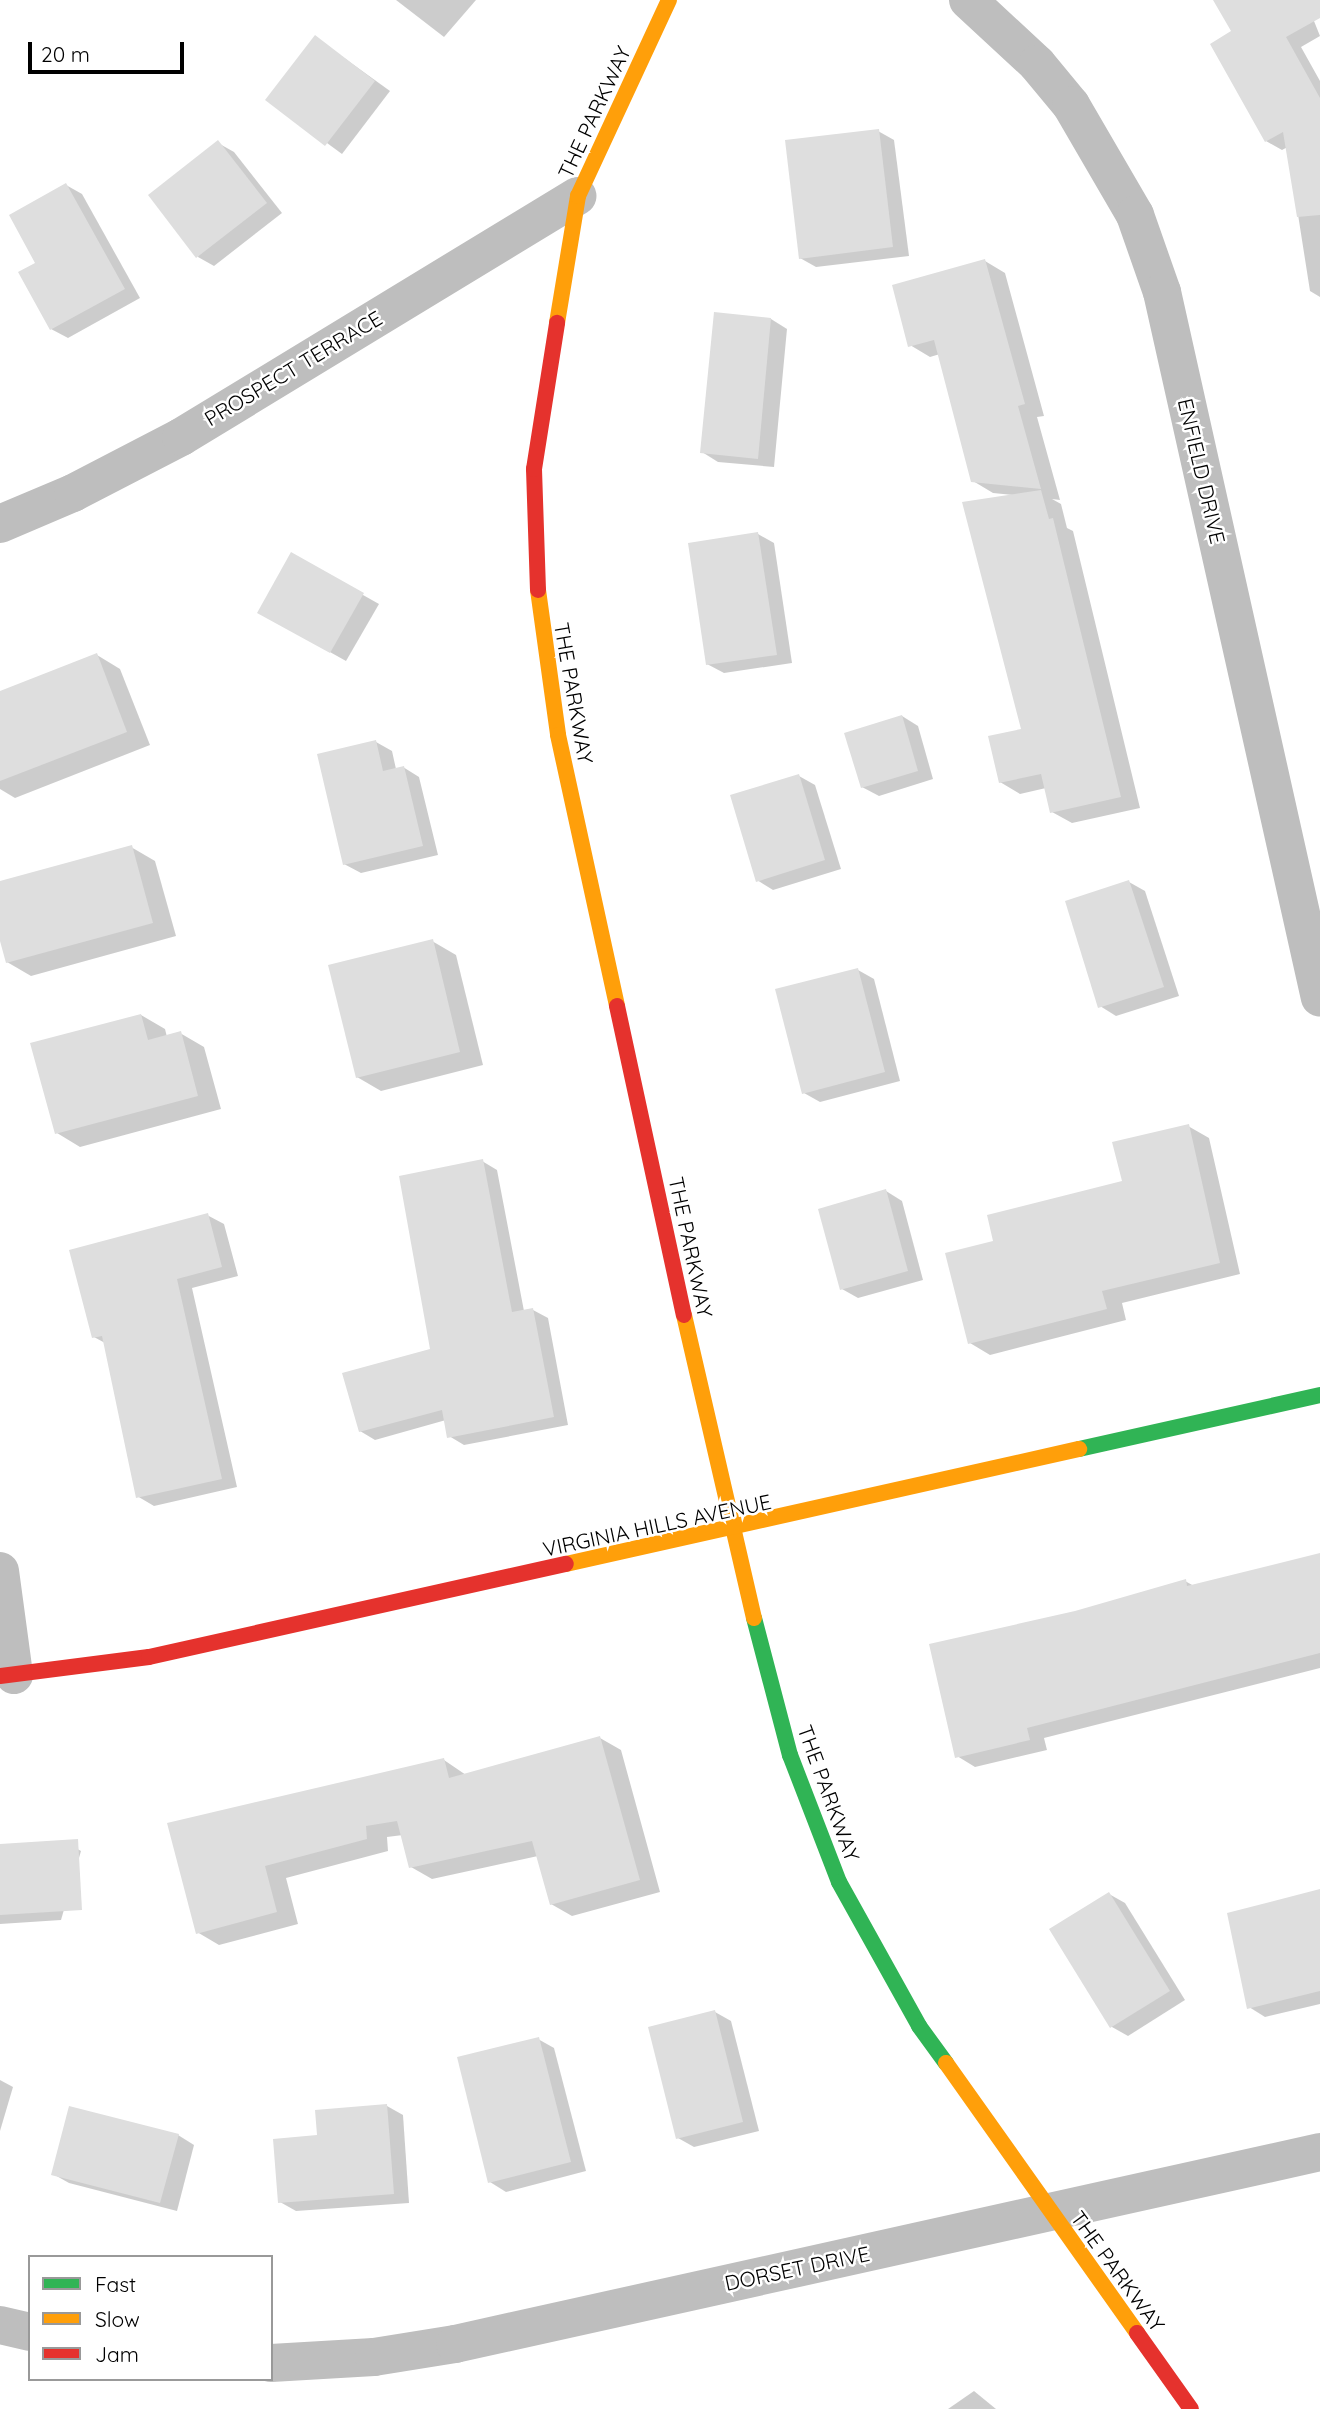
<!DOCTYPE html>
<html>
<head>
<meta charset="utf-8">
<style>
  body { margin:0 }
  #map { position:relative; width:1320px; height:2409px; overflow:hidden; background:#fff; font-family:Quicksand,sans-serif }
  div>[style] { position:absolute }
  .shadow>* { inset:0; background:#0003 }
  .building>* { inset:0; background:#dedede }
  .street>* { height:38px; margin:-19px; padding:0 19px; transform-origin:19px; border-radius:19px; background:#bebebe }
  .fast>* { height:16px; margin:-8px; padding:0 8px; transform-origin:8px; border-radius:8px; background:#30b455 }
  .slow>* { height:16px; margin:-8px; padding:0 8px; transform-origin:8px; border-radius:8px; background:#ff9f0a }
  .jam>* { height:16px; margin:-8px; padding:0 8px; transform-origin:8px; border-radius:8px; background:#e5322d }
  span { translate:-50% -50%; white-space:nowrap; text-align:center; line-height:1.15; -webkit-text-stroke:5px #fff; paint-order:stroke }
  .street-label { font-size:21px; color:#000 }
  .legend { position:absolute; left:28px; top:2255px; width:245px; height:126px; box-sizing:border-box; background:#fff; border:2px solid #999; margin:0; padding:9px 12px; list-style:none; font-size:21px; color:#000 }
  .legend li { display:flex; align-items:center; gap:14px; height:35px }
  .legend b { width:35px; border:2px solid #999 }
  .scale { position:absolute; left:28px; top:42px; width:156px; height:32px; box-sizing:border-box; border:4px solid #000; border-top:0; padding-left:9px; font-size:21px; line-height:24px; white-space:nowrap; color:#000; -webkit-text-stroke:5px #fff; paint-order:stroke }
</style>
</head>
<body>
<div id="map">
  <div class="shadow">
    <div style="clip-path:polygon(396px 0,476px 0,444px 37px)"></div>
    <div style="clip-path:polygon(1234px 0,1312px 0,1308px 6px,1320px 36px,1301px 47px,1320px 81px,1320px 297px,1310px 291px,1288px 151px,1295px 143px,1282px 150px,1266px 141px,1233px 32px)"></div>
    <div style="clip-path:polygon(315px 37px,390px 91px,342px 154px,267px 99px)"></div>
    <div style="clip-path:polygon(878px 131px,894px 140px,909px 256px,816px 267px,800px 258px)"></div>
    <div style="clip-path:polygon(218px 143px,234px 152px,282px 213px,214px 266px,198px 257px)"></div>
    <div style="clip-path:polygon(66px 185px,82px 194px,140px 298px,68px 338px,51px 329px,37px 263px)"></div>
    <div style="clip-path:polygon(985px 261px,1005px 273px,1044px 416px,1037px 417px,1060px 500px,1052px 499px,1061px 504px,1067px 528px,1073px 531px,1140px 808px,1072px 823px,1052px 812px,1046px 788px,1020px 794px,1000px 782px,1023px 730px,1013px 495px,993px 493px,973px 481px,940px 354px,930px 357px,910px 345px)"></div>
    <div style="clip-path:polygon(715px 314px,771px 319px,787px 329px,774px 467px,718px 462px,702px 452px)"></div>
    <div style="clip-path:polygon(758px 534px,774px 543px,792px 663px,724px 673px,707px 664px)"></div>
    <div style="clip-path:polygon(292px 555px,379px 604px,346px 661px,260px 613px)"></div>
    <div style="clip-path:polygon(97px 655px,120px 669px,150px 745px,15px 798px,0 789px,0 693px)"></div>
    <div style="clip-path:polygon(902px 716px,918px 726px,933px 779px,879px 796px,862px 787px)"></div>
    <div style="clip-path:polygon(376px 742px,392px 751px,396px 769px,403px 767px,419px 777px,438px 855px,361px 873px,344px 864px)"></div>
    <div style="clip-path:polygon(799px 776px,815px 785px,841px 869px,773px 890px,757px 880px)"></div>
    <div style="clip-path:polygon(131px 847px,155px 861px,176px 936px,31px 976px,7px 962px,0 934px,0 883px)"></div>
    <div style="clip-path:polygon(1129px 882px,1145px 891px,1179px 996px,1116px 1016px,1100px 1006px)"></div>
    <div style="clip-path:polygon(432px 941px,456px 955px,483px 1065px,381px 1091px,357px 1077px)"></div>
    <div style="clip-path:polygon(858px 970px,874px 979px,900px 1081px,820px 1102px,804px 1093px)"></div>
    <div style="clip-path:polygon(141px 1015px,165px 1029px,167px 1037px,180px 1033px,204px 1047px,221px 1109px,80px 1147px,57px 1133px)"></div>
    <div style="clip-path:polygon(1188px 1126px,1209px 1138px,1240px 1274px,1122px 1303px,1126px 1320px,990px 1355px,970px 1343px,995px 1242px,1124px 1182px)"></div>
    <div style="clip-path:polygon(482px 1161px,497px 1170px,524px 1311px,533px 1310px,548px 1318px,568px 1425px,464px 1445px,449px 1436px,446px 1420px,375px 1440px,360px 1431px,432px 1350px)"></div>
    <div style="clip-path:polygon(886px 1191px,902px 1201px,923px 1280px,858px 1298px,842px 1289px)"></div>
    <div style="clip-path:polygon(207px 1215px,224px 1224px,238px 1276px,192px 1288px,237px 1487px,154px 1506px,137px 1496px,105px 1343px,94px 1337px)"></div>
    <div style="clip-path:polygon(1320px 1558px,1320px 1668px,1044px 1738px,1047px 1750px,975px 1767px,957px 1756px,1076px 1613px,1185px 1581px,1194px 1586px)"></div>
    <div style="clip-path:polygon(600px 1738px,621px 1750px,660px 1892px,572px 1916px,551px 1904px,538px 1856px,432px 1879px,411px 1867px,403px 1835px,387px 1837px,388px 1851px,286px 1878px,298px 1924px,219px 1945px,197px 1932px,169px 1825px,444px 1760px,466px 1775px)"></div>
    <div style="clip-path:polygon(65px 1842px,81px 1851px,61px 1920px,0 1924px,0 1846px)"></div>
    <div style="clip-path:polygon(1320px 1891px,1320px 2004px,1265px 2017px,1249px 2007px)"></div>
    <div style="clip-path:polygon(1109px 1894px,1125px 1903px,1185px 2000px,1128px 2036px,1112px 2027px)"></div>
    <div style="clip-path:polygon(715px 2012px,731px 2021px,759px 2131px,694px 2147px,678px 2138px)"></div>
    <div style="clip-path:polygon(538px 2039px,554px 2048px,586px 2171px,506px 2192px,490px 2182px)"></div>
    <div style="clip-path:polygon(0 2080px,13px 2087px,0 2131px)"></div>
    <div style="clip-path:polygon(387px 2106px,403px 2115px,409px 2203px,296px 2211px,280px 2202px,319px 2136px)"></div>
    <div style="clip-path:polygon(178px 2135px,194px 2145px,177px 2211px,69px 2183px,53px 2174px)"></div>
    <div style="clip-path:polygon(974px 2391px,996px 2409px,948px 2409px)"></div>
  </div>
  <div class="building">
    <div style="clip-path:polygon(1213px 0,1320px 0,1320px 18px,1286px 37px,1320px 98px,1320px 215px,1297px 217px,1283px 132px,1265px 142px,1210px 44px,1231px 31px)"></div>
    <div style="clip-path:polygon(315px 35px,375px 81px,325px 146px,265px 100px)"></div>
    <div style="clip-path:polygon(879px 129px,893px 247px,799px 259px,785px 140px)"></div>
    <div style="clip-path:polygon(218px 140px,267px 203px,196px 258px,148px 195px)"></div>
    <div style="clip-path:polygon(66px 183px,125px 289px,50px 330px,18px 272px,35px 263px,9px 215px)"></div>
    <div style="clip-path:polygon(985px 259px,1025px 404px,1018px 406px,1041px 489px,971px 482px,934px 340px,908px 347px,892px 285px)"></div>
    <div style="clip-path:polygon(714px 312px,771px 318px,758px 459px,700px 453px)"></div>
    <div style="clip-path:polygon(1041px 490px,1049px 519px,1053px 518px,1121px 797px,1050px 813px,1041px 774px,999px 783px,988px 736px,1021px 729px,962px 502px)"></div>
    <div style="clip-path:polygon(758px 532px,777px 655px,706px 665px,688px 543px)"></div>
    <div style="clip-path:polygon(291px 552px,364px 593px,330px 653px,257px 613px)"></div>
    <div style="clip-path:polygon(97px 653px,127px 732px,0 781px,0 691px)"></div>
    <div style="clip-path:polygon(902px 715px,918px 771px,861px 788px,844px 733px)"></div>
    <div style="clip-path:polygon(376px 740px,383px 771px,404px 766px,423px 846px,343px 865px,317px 754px)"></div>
    <div style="clip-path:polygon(799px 774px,825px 860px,756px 882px,730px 795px)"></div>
    <div style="clip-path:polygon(132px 845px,153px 923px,6px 963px,0 941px,0 881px)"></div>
    <div style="clip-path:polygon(1129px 880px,1164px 987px,1098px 1008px,1065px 901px)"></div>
    <div style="clip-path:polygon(433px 939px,460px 1052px,356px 1078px,328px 965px)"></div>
    <div style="clip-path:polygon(858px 968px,885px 1072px,802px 1094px,775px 989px)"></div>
    <div style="clip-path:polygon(141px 1014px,148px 1040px,181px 1031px,198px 1096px,55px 1134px,30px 1043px)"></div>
    <div style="clip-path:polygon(1189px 1124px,1220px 1263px,1102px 1291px,1107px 1309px,968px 1344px,945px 1253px,993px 1241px,987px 1215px,1122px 1181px,1112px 1142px)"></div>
    <div style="clip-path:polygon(483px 1159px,512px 1312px,533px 1308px,554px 1417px,447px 1438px,442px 1410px,359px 1432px,342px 1373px,430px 1349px,399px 1176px)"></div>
    <div style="clip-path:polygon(886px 1189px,908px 1271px,840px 1290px,818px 1209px)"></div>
    <div style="clip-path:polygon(208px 1213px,222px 1267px,177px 1279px,222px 1479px,136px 1498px,102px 1336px,92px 1338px,69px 1250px)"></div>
    <div style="clip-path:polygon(1320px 1553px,1320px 1653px,1027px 1728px,1030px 1740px,955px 1758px,929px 1644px,1075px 1611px,1186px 1579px,1187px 1586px)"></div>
    <div style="clip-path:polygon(600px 1736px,640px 1880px,550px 1905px,532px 1841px,409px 1868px,397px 1821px,366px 1826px,367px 1839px,265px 1866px,277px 1912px,196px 1934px,167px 1823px,444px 1758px,449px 1778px)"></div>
    <div style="clip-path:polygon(78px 1839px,82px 1910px,0 1915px,0 1844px)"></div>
    <div style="clip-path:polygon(1320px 1889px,1320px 1991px,1247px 2009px,1227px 1913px)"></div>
    <div style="clip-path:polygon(1109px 1892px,1170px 1991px,1110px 2028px,1049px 1929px)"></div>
    <div style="clip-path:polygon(715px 2010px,743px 2122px,676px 2139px,648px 2027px)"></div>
    <div style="clip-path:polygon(539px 2037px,571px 2162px,488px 2183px,457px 2057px)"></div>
    <div style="clip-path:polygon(387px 2104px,394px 2194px,278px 2203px,273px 2139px,317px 2135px,315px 2110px)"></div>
    <div style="clip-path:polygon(69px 2106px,179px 2134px,160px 2203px,51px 2175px)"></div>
  </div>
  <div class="street">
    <div style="left:968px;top:0;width:94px;rotate:42.8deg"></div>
    <div style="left:1037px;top:64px;width:53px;rotate:50.3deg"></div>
    <div style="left:1071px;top:105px;width:127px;rotate:59.8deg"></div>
    <div style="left:1135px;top:215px;width:82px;rotate:70.7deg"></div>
    <div style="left:1162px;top:292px;width:723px;rotate:77.39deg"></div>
    <div style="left:0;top:524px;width:79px;rotate:-23deg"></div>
    <div style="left:73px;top:493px;width:122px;rotate:-27.4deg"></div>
    <div style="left:181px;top:437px;width:464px;rotate:-31.3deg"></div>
    <div style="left:0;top:1571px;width:105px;rotate:82.3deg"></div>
    <div style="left:0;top:2325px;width:31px;rotate:13deg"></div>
    <div style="left:271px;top:2363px;width:103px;rotate:-3.3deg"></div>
    <div style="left:374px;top:2357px;width:82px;rotate:-9.1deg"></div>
    <div style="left:455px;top:2344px;width:886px;rotate:-12.51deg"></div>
  </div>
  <div class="fast">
    <div style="left:1079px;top:1449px;width:247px;rotate:-12.6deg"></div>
    <div style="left:754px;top:1618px;width:142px;rotate:75.3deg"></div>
    <div style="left:790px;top:1755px;width:136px;rotate:68.9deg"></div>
    <div style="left:839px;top:1882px;width:165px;rotate:60.9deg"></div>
    <div style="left:919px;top:2026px;width:46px;rotate:53.9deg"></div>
  </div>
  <div class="slow">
    <div style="left:557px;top:323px;width:129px;rotate:-80.6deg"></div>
    <div style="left:578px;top:196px;width:216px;rotate:-65.1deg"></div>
    <div style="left:538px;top:590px;width:146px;rotate:82.1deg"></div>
    <div style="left:558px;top:735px;width:277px;rotate:77.7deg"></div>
    <div style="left:684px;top:1315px;width:311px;rotate:77deg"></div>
    <div style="left:566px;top:1564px;width:526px;rotate:-12.64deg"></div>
    <div style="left:946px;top:2063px;width:331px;rotate:54.7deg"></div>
  </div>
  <div class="jam">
    <div style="left:538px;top:590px;width:121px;rotate:-91.9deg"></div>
    <div style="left:534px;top:469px;width:148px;rotate:-81deg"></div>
    <div style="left:617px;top:1006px;width:316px;rotate:77.8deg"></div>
    <div style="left:0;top:1676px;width:150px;rotate:-7.3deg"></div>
    <div style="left:149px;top:1657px;width:427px;rotate:-12.6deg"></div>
    <div style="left:1137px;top:2333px;width:93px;rotate:54.6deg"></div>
  </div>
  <div class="street-label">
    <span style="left:594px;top:112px;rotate:-65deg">THE PARKWAY</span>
    <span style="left:293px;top:368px;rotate:-31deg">PROSPECT TERRACE</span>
    <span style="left:1202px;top:471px;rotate:77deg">ENFIELD DRIVE</span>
    <span style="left:574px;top:693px;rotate:80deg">THE PARKWAY</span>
    <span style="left:691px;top:1247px;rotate:78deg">THE PARKWAY</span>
    <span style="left:657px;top:1525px;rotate:-12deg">VIRGINIA HILLS AVENUE</span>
    <span style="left:829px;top:1793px;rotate:70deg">THE PARKWAY</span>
    <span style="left:797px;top:2268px;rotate:-12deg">DORSET DRIVE</span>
    <span style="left:1118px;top:2271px;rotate:54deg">THE PARKWAY</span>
  </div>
  <ul class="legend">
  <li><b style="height:9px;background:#30b455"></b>Fast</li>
  <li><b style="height:9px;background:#ff9f0a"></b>Slow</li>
  <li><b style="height:9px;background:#e5322d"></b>Jam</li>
  </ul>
  <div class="scale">20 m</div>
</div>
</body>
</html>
